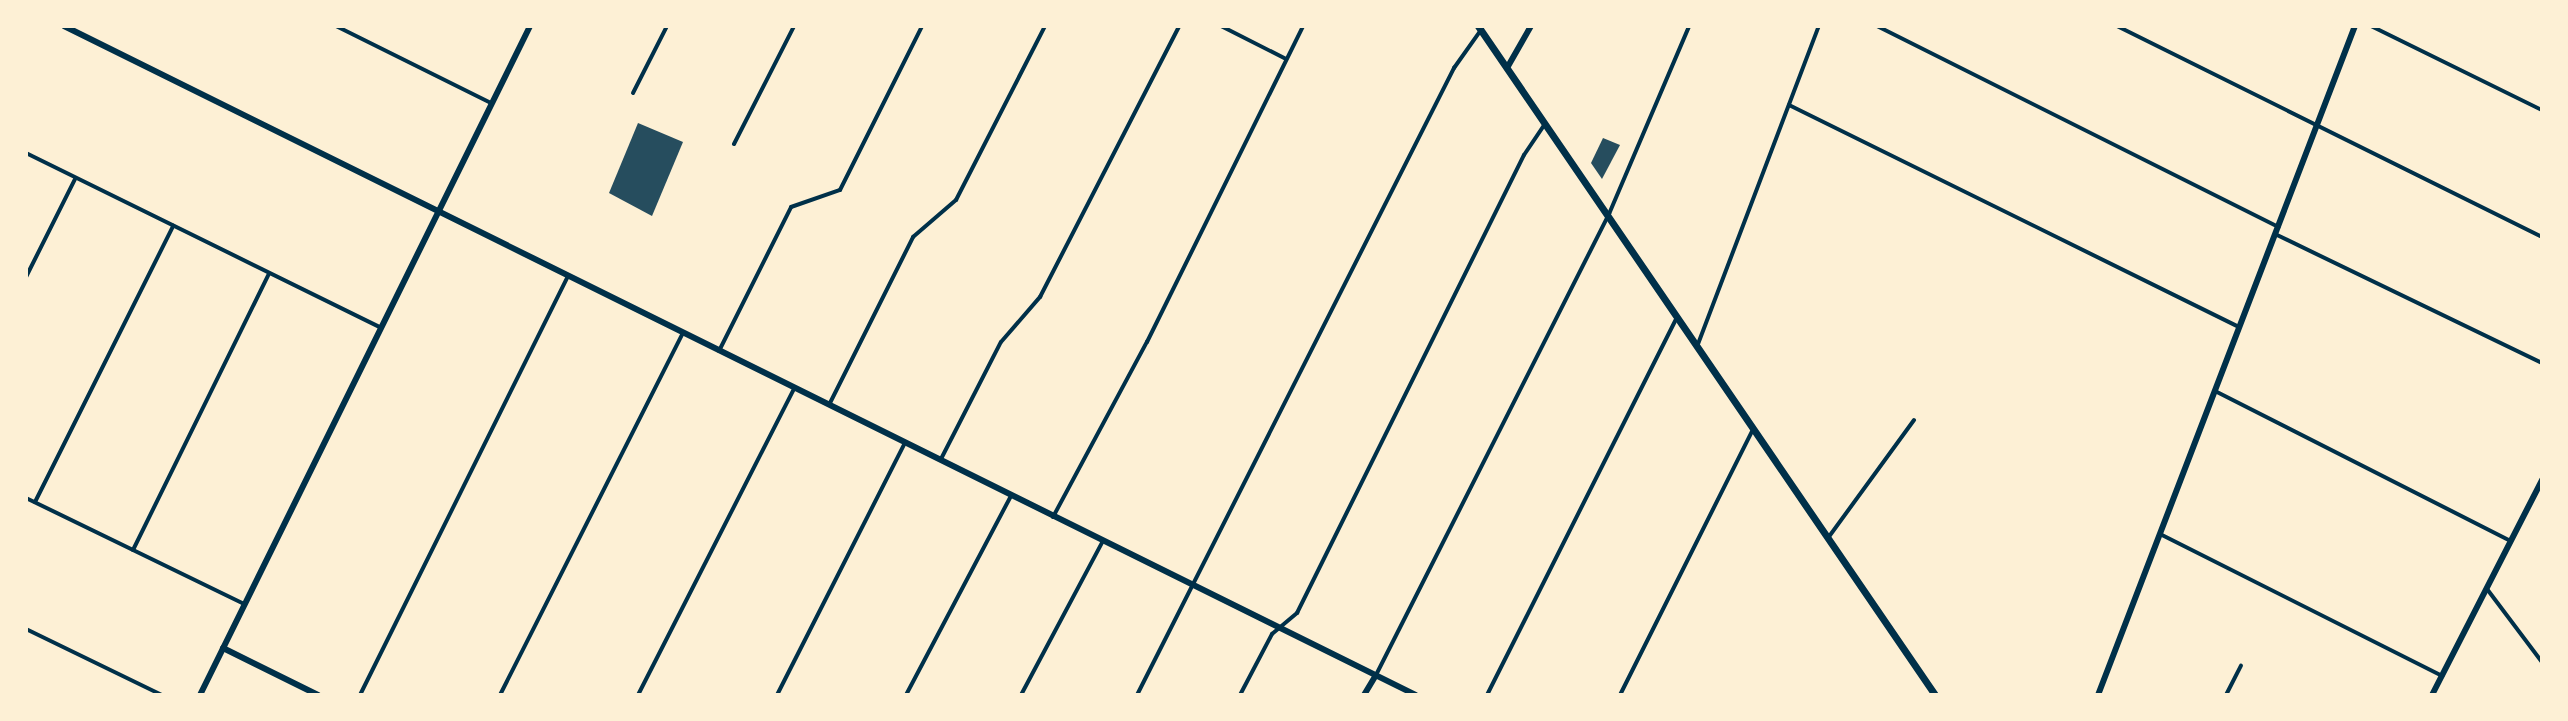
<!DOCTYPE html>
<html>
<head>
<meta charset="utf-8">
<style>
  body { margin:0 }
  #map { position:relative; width:2568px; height:721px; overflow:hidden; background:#fdf0d5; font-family:Arial,sans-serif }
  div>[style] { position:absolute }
  .building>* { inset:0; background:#264d5e }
  .minor>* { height:4px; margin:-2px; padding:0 2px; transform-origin:2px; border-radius:2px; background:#003049 }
  .tertiary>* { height:6px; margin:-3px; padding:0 3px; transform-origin:3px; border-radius:3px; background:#003049 }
  .secondary>* { height:6px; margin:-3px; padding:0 3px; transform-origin:3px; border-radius:3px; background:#003049 }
  .primary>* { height:7px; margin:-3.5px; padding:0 3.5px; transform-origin:3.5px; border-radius:3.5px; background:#003049 }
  span { translate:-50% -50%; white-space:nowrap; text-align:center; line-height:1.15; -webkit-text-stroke:6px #fdf0d5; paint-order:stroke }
  .frame { position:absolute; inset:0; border:28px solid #fdf0d5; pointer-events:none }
</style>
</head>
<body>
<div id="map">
  <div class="building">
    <div style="clip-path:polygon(638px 123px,683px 142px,652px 216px,609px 193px)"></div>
    <div style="clip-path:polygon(1603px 138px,1620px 145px,1602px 179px,1591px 163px)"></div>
  </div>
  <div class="minor">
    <div style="left:336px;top:26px;width:173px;rotate:26.4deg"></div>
    <div style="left:1221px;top:26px;width:73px;rotate:26.9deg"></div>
    <div style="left:1877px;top:26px;width:449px;rotate:26.6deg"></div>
    <div style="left:2117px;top:26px;width:474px;rotate:26.4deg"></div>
    <div style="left:2371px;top:26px;width:191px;rotate:26.2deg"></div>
    <div style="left:633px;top:93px;width:75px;rotate:-63.1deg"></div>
    <div style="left:1789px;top:105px;width:502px;rotate:26.26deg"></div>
    <div style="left:734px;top:144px;width:132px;rotate:-63deg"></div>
    <div style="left:26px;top:153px;width:396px;rotate:26.2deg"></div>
    <div style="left:2275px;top:234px;width:297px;rotate:25.8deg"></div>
    <div style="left:26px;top:277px;width:110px;rotate:-63.4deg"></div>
    <div style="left:1698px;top:344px;width:340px;rotate:-69.2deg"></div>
    <div style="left:719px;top:351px;width:161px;rotate:-63.4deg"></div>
    <div style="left:791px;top:207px;width:52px;rotate:-19.1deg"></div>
    <div style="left:840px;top:190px;width:183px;rotate:-63.4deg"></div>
    <div style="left:2215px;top:391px;width:332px;rotate:26.9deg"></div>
    <div style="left:829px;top:405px;width:188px;rotate:-63.4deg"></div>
    <div style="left:913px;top:237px;width:57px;rotate:-40.7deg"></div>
    <div style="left:956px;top:200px;width:195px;rotate:-62.9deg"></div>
    <div style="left:941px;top:459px;width:131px;rotate:-62.9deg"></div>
    <div style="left:1001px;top:342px;width:60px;rotate:-49.1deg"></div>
    <div style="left:1040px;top:297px;width:305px;rotate:-62.8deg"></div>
    <div style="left:26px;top:498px;width:242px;rotate:25.9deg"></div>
    <div style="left:35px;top:502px;width:309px;rotate:-63.4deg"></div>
    <div style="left:1053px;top:517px;width:199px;rotate:-61.8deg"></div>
    <div style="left:1147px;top:342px;width:352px;rotate:-63.7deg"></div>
    <div style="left:2160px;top:534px;width:316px;rotate:26.7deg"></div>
    <div style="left:1828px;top:538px;width:146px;rotate:-53.9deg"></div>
    <div style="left:133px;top:550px;width:308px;rotate:-63.8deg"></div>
    <div style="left:2487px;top:589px;width:91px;rotate:53deg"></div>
    <div style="left:26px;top:629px;width:151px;rotate:25.9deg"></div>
    <div style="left:1376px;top:675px;width:517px;rotate:-63.19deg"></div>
    <div style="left:1609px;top:214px;width:204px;rotate:-66.9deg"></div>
    <div style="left:360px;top:695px;width:468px;rotate:-63.6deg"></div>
    <div style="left:500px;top:695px;width:406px;rotate:-63.2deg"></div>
    <div style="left:638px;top:695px;width:343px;rotate:-63deg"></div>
    <div style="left:777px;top:695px;width:283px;rotate:-63.1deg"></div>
    <div style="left:906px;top:695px;width:225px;rotate:-62.2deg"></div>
    <div style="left:1021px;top:695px;width:174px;rotate:-62deg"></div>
    <div style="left:1137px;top:695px;width:703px;rotate:-63.18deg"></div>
    <div style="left:1454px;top:68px;width:47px;rotate:-54.6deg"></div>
    <div style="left:1240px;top:695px;width:69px;rotate:-62.3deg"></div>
    <div style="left:1272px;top:634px;width:33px;rotate:-40deg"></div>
    <div style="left:1297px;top:613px;width:511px;rotate:-63.64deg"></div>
    <div style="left:1524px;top:155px;width:36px;rotate:-56deg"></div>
    <div style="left:1487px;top:695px;width:422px;rotate:-63.3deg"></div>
    <div style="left:1620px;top:695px;width:297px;rotate:-63.4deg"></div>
    <div style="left:2226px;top:695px;width:33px;rotate:-63deg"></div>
  </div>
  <div class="tertiary">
    <div style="left:1507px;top:68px;width:48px;rotate:-60.3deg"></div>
    <div style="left:223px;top:648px;width:106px;rotate:26.3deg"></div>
    <div style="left:1364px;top:695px;width:23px;rotate:-59deg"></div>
    <div style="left:2098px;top:695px;width:717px;rotate:-68.99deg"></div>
  </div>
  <div class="secondary">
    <div style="left:64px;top:26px;width:1508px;rotate:26.33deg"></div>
    <div style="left:200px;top:695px;width:746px;rotate:-63.74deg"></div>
    <div style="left:2432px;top:695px;width:242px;rotate:-62.9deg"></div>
  </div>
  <div class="primary">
    <div style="left:1478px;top:26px;width:810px;rotate:55.66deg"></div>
  </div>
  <div class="frame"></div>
</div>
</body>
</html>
